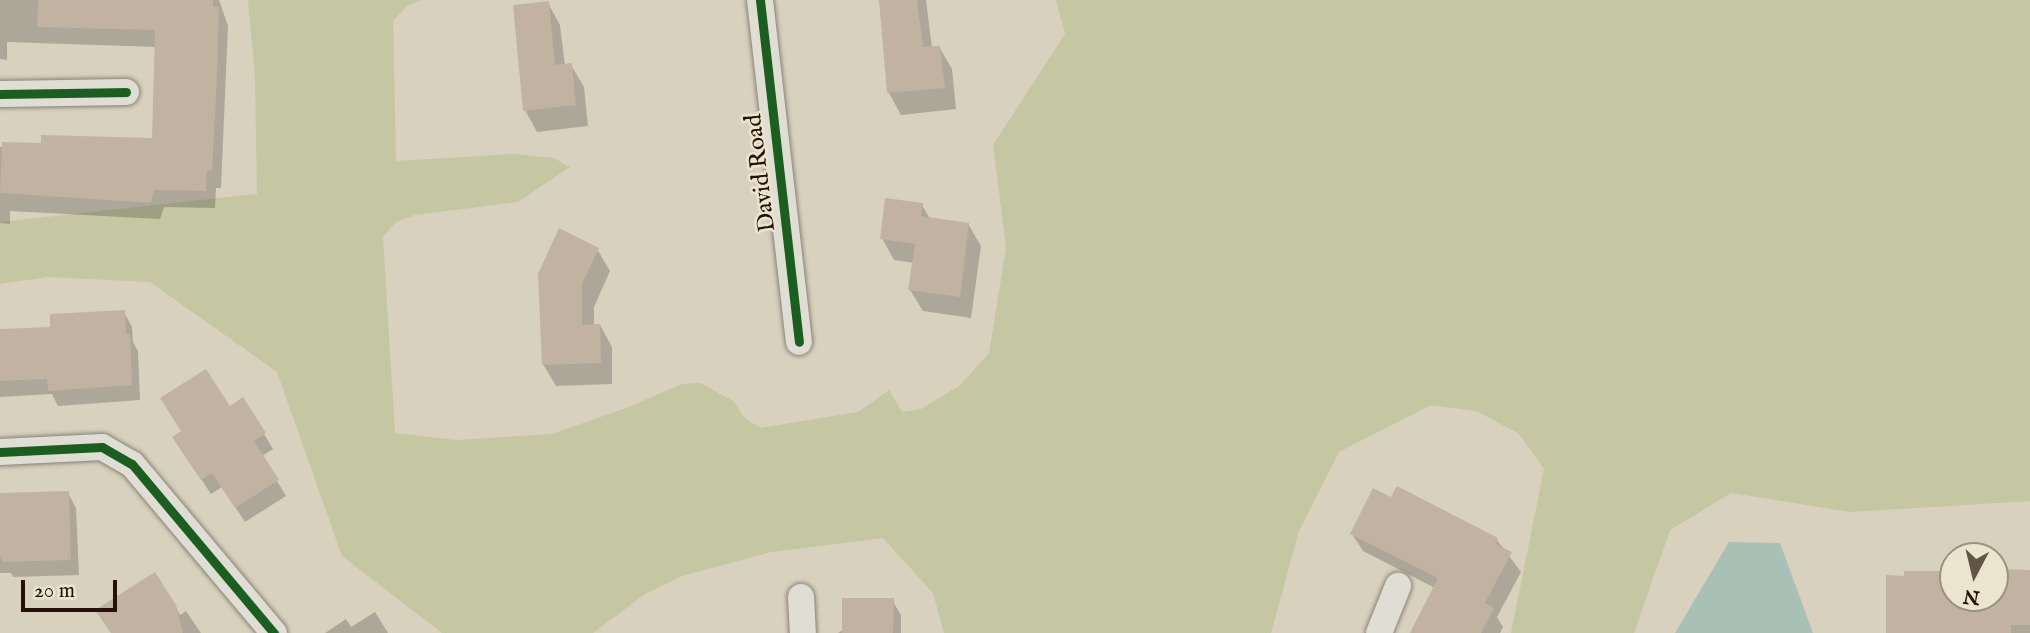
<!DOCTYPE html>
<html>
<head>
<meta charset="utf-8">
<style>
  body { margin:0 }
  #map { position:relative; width:2030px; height:633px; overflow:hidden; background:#d8d1be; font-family:"IM FELL English",serif }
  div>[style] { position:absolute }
  .green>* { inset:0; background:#c4c7a2 }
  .water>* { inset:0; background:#a9c0b6 }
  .shadow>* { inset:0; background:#0003 }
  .building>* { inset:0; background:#c1b2a2 }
  .roads { filter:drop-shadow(0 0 2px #898377) drop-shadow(0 0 2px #898377) }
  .minor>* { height:26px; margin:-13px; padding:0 13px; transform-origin:13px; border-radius:13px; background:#e0ded4 }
  .cycleway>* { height:9px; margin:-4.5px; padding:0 4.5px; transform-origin:4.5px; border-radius:4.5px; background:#1b5e20 }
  span { translate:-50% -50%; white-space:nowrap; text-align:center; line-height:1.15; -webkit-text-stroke:5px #ece5ce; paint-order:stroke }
  .street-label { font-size:24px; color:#251107 }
  .north { position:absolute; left:1939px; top:542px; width:70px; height:70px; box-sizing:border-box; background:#ece5ce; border:2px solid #9c907e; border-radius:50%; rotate:187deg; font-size:19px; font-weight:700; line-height:28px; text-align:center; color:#251107 }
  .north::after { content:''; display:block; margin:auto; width:24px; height:32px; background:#645447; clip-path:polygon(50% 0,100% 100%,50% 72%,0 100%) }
  .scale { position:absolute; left:21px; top:580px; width:96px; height:32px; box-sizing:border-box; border:4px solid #251107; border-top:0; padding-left:9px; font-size:21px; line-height:24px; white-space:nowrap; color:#251107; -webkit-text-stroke:5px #ece5ce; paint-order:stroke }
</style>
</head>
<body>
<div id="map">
  <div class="green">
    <div style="clip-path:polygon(248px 0,421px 0,407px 6px,393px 21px,396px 161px,514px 154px,554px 158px,570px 167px,518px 202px,415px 215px,396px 222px,383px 237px,395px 433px,456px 440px,552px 434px,626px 408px,682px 384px,700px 383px,733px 401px,744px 417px,760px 428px,858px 412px,889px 390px,902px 412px,921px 409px,959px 386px,989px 353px,1006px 248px,993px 145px,1065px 34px,1056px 0,2030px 0,2030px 501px,1851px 512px,1731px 493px,1670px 530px,1634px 633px,1511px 633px,1544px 469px,1518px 433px,1476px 411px,1431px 405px,1339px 452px,1299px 531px,1271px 633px,944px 633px,933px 593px,883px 538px,771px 552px,682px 576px,645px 594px,593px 633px,442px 633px,342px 556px,277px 372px,150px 282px,48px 277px,0 284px,0 222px,257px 194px,255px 78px)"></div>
  </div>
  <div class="water">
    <div style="clip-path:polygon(1729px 542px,1780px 543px,1813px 633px,1675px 633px)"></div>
  </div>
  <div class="shadow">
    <div style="clip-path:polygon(0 0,219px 0,228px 26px,221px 188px,216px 188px,215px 208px,164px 207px,160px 219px,10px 211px,10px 224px,0 223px,0 147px,154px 140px,157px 47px,7px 42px,7px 60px,0 59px)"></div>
    <div style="clip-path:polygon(881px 0,926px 0,932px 48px,939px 47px,952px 69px,956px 109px,901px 115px,889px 93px)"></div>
    <div style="clip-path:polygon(548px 3px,560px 25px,565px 66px,571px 65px,584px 87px,588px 126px,537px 132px,525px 110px)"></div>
    <div style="clip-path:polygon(922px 205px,930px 219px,968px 224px,981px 246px,971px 318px,923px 311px,910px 290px,914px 263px,894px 260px,882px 238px)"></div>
    <div style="clip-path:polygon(597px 249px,610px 271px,594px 307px,594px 326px,600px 325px,612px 347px,612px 384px,556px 386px,543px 364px)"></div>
    <div style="clip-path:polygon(124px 312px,132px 327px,133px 342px,138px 351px,140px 400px,58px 406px,52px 394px,0 397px,0 330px,52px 328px)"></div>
    <div style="clip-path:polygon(229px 408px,264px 434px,273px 449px,262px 456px,286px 496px,245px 522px,222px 487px,211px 494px,183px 452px)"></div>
    <div style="clip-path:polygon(68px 493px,76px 508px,79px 575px,13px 577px,11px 573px,0 573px,0 494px)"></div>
    <div style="clip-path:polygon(1352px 534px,1497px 540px,1521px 572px,1497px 617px,1503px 627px,1500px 633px,1412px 633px,1435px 588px,1363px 551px)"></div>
    <div style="clip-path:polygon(1953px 573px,1953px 598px,1995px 598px,1995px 573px,2030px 573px,2030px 633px,1888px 633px)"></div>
    <div style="clip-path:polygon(892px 600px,901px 615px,901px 633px,838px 633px)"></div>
    <div style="clip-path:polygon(175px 605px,180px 615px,186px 611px,201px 633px,119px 633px)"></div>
    <div style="clip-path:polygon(375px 612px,388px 633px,325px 633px,346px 619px,351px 627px)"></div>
  </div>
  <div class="building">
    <div style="clip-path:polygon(38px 0,213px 0,213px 7px,219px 7px,217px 77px,212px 171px,207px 171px,206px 191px,154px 190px,151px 203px,0 193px,2px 142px,41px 143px,41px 135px,152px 138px,155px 30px,37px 27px)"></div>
    <div style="clip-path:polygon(879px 0,917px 0,923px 47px,940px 46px,945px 88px,887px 93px)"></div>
    <div style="clip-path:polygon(549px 1px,555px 65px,572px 63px,576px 105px,523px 111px,513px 5px)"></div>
    <div style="clip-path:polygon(885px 198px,923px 203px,921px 216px,969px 223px,960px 297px,908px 290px,915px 244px,880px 239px)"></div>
    <div style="clip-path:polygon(559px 228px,599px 248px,582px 284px,582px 325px,600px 324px,601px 363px,542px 365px,538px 274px)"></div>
    <div style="clip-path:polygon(125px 310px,126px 334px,130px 334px,132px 385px,48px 391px,47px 379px,0 381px,0 329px,50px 327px,50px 314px)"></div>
    <div style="clip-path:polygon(206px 369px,230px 406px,243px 397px,266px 433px,254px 441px,279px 480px,235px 508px,212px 473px,201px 480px,172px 437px,181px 431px,160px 398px)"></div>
    <div style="clip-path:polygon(1397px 486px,1498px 538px,1496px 544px,1512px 552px,1485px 603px,1494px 608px,1481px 633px,1410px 633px,1438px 578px,1350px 534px,1373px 488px,1391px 497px)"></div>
    <div style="clip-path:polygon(69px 491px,71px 560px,3px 562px,0 557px,0 493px)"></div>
    <div style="clip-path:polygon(1995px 569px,2030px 570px,2030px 625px,2011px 625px,2011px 633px,1886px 633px,1886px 575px,1904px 576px,1904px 571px,1953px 571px,1953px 598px,1995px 598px)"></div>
    <div style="clip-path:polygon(155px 572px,176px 605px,183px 633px,111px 633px,95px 610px)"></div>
    <div style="clip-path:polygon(842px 598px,894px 598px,893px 633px,842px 633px)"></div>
  </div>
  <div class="roads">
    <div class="minor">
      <div style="left:760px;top:0;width:344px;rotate:83.5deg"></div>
      <div style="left:0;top:94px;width:126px;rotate:-0.9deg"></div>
      <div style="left:0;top:452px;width:102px;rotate:-2.8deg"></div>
      <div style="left:102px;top:447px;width:34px;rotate:30deg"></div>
      <div style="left:132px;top:464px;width:221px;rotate:50deg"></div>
      <div style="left:801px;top:597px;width:36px;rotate:87deg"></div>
      <div style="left:1379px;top:633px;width:51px;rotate:-68deg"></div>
    </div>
  </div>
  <div class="cycleway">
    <div style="left:760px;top:0;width:344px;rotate:83.5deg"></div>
    <div style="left:0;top:94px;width:126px;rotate:-0.9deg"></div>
    <div style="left:0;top:452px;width:102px;rotate:-2.8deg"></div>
    <div style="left:102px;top:447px;width:34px;rotate:30deg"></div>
    <div style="left:132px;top:464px;width:221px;rotate:50deg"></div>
  </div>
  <div class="street-label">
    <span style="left:761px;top:173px;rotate:-97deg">David Road</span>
  </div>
  <div class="north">N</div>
  <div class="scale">20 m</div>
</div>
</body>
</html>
